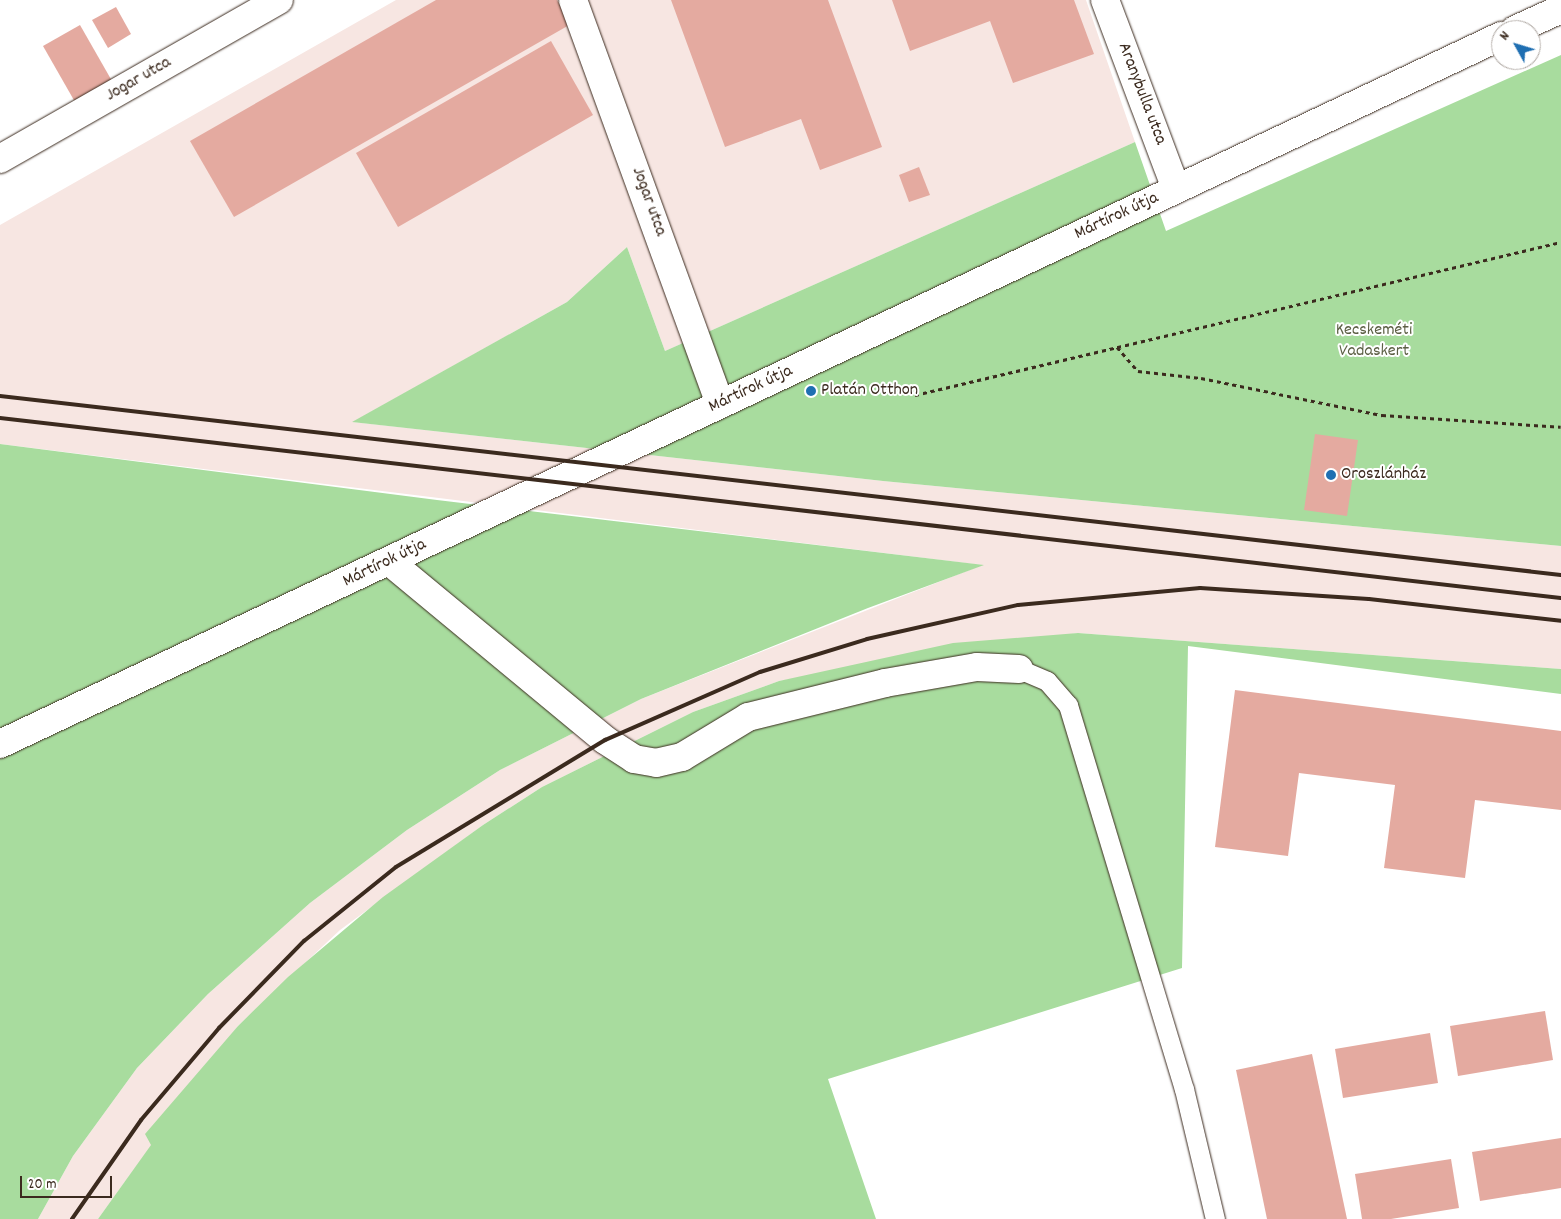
<!DOCTYPE html>
<html>
<head>
<meta charset="utf-8">
<style>
  body { margin:0 }
  #map { position:relative; width:1561px; height:1219px; overflow:hidden; background:#fff; font-family:Dekko,sans-serif }
  div>[style] { position:absolute }
  .built>* { inset:0; background:#f7e6e2 }
  .green>* { inset:0; background:#a8dc9e }
  .building>* { inset:0; background:#e4aaa0 }
  .path>* { height:3px; margin-top:-1.5px; transform-origin:0; background:repeating-linear-gradient(90deg,#3b2a1e 0 4px,transparent 0 8px) }
  .roads { filter:drop-shadow(0 0 1px #3b2a1e) drop-shadow(0 0 1px #3b2a1e) }
  .service>* { height:19px; margin:-9.5px; padding:0 9.5px; transform-origin:9.5px; border-radius:9.5px; background:#fff }
  .minor>* { height:28px; margin:-14px; padding:0 14px; transform-origin:14px; border-radius:14px; background:#fff }
  .tertiary>* { height:28px; margin:-14px; padding:0 14px; transform-origin:14px; border-radius:14px; background:#fff }
  .rail>* { height:4px; margin:-2px; padding:0 2px; transform-origin:2px; border-radius:2px; background:#3b2a1e }
  .dots>* { width:14px; height:14px; translate:-50% -50%; box-sizing:border-box; border:2px solid #fff; border-radius:50% }
  span { translate:-50% -50%; white-space:nowrap; text-align:center; line-height:1.15; -webkit-text-stroke:4px #fff; paint-order:stroke }
  .street-label { font-size:18px; color:#3b2a1e }
  .park-label { font-size:18px; color:#5c5f44 }
  .poi-label { font-size:18px; color:#3b2a1e }
  .left { translate:0 -50%; text-align:left }
  .north { position:absolute; left:1491px; top:20px; width:50px; height:50px; box-sizing:border-box; background:#fff; border:1px solid #b1aaa5; border-radius:50%; rotate:309deg; font-size:14px; font-weight:700; line-height:20px; text-align:center; color:#3b2a1e }
  .north::after { content:''; display:block; margin:auto; width:18px; height:22px; background:#1f6fb2; clip-path:polygon(50% 0,100% 100%,50% 72%,0 100%) }
  .scale { position:absolute; left:20px; top:1176px; width:92px; height:22px; box-sizing:border-box; border:2px solid #3b2a1e; border-top:0; padding-left:6px; font-size:15px; line-height:18px; white-space:nowrap; color:#3b2a1e; -webkit-text-stroke:4px #fff; paint-order:stroke }
</style>
</head>
<body>
<div id="map">
  <div class="built">
    <div style="clip-path:polygon(396px 0,1086px 0,1135px 142px,665px 351px,627px 247px,567px 302px,353px 422px,883px 481px,1561px 546px,1561px 669px,1078px 633px,779px 681px,693px 712px,542px 787px,483px 825px,340px 930px,238px 1026px,98px 1219px,38px 1219px,73px 1156px,137px 1068px,208px 994px,310px 903px,407px 830px,500px 770px,641px 699px,982px 565px,0 444px,0 225px)"></div>
  </div>
  <div class="green">
    <div style="clip-path:polygon(1561px 55px,1561px 546px,883px 481px,352px 422px,567px 302px,627px 247px,665px 351px,1135px 142px,1166px 231px)"></div>
    <div style="clip-path:polygon(0 444px,437px 500px,984px 565px,868px 608px,641px 699px,500px 770px,407px 830px,310px 903px,208px 994px,137px 1068px,73px 1156px,38px 1219px,0 1219px)"></div>
    <div style="clip-path:polygon(1078px 633px,1561px 669px,1561px 694px,1188px 646px,1182px 968px,828px 1079px,876px 1219px,98px 1219px,151px 1145px,145px 1134px,238px 1026px,288px 977px,383px 897px,483px 825px,542px 787px,693px 712px,779px 681px,953px 643px)"></div>
  </div>
  <div class="building">
    <div style="clip-path:polygon(436px 0,557px 0,571px 24px,234px 217px,190px 141px)"></div>
    <div style="clip-path:polygon(671px 0,828px 0,882px 147px,820px 170px,801px 119px,725px 147px)"></div>
    <div style="clip-path:polygon(892px 0,1074px 0,1094px 54px,1013px 83px,990px 21px,910px 51px)"></div>
    <div style="clip-path:polygon(116px 7px,131px 34px,108px 48px,92px 20px)"></div>
    <div style="clip-path:polygon(80px 25px,112px 81px,75px 102px,43px 46px)"></div>
    <div style="clip-path:polygon(551px 41px,593px 115px,398px 227px,356px 153px)"></div>
    <div style="clip-path:polygon(919px 167px,930px 195px,909px 202px,899px 175px)"></div>
    <div style="clip-path:polygon(1315px 434px,1358px 440px,1347px 516px,1304px 510px)"></div>
    <div style="clip-path:polygon(1235px 690px,1561px 731px,1561px 810px,1475px 800px,1465px 878px,1384px 868px,1395px 785px,1299px 773px,1288px 856px,1215px 847px)"></div>
    <div style="clip-path:polygon(1545px 1011px,1553px 1060px,1458px 1076px,1450px 1026px)"></div>
    <div style="clip-path:polygon(1430px 1033px,1438px 1083px,1343px 1098px,1335px 1049px)"></div>
    <div style="clip-path:polygon(1312px 1054px,1347px 1219px,1267px 1219px,1236px 1070px)"></div>
    <div style="clip-path:polygon(1561px 1138px,1561px 1188px,1480px 1201px,1472px 1152px)"></div>
    <div style="clip-path:polygon(1451px 1159px,1459px 1208px,1391px 1219px,1362px 1219px,1355px 1174px)"></div>
  </div>
  <div class="path">
    <div style="left:1117px;top:347px;width:32px;rotate:49deg"></div>
    <div style="left:1138px;top:371px;width:63px;rotate:6.3deg"></div>
    <div style="left:1201px;top:378px;width:185px;rotate:11.6deg"></div>
    <div style="left:1382px;top:415px;width:179px;rotate:3.8deg"></div>
    <div style="left:915px;top:395px;width:664px;rotate:-13.32deg"></div>
  </div>
  <div class="roads">
    <div class="service">
      <div style="left:1019px;top:669px;width:30px;rotate:23deg"></div>
      <div style="left:1047px;top:681px;width:32px;rotate:49deg"></div>
      <div style="left:1068px;top:705px;width:401px;rotate:73.2deg"></div>
      <div style="left:1184px;top:1089px;width:134px;rotate:76.6deg"></div>
    </div>
    <div class="minor">
      <div style="left:573px;top:0;width:430px;rotate:70deg"></div>
      <div style="left:1105px;top:0;width:202px;rotate:69.4deg"></div>
      <div style="left:0;top:159px;width:321px;rotate:-29.7deg"></div>
      <div style="left:390px;top:562px;width:279px;rotate:39.6deg"></div>
      <div style="left:605px;top:740px;width:35px;rotate:33deg"></div>
      <div style="left:634px;top:759px;width:22px;rotate:10deg"></div>
      <div style="left:656px;top:763px;width:27px;rotate:-13deg"></div>
      <div style="left:682px;top:757px;width:77px;rotate:-31.2deg"></div>
      <div style="left:748px;top:717px;width:141px;rotate:-13.9deg"></div>
      <div style="left:885px;top:683px;width:93px;rotate:-9.9deg"></div>
      <div style="left:977px;top:667px;width:42px;rotate:2.7deg"></div>
    </div>
    <div class="tertiary">
      <div style="left:1515px;top:30px;width:51px;rotate:-24.5deg"></div>
      <div style="left:0;top:744px;width:1660px;rotate:-25.25deg"></div>
    </div>
  </div>
  <div class="rail">
    <div style="left:0;top:396px;width:1571px;rotate:6.54deg"></div>
    <div style="left:0;top:418px;width:1571px;rotate:6.58deg"></div>
    <div style="left:72px;top:1219px;width:121px;rotate:-55.1deg"></div>
    <div style="left:141px;top:1120px;width:121px;rotate:-49.7deg"></div>
    <div style="left:219px;top:1028px;width:122px;rotate:-45.7deg"></div>
    <div style="left:304px;top:941px;width:118px;rotate:-38.8deg"></div>
    <div style="left:396px;top:867px;width:245px;rotate:-31.3deg"></div>
    <div style="left:605px;top:740px;width:169px;rotate:-23.7deg"></div>
    <div style="left:760px;top:672px;width:112px;rotate:-17.1deg"></div>
    <div style="left:867px;top:639px;width:155px;rotate:-12.7deg"></div>
    <div style="left:1018px;top:605px;width:183px;rotate:-5.3deg"></div>
    <div style="left:1200px;top:588px;width:169px;rotate:3.7deg"></div>
    <div style="left:1369px;top:599px;width:193px;rotate:6.5deg"></div>
  </div>
  <div class="dots">
    <div style="left:811px;top:391px;background:#1f6fb2"></div>
    <div style="left:1331px;top:475px;background:#1f6fb2"></div>
  </div>
  <div class="street-label">
    <span style="left:139px;top:80px;rotate:-30deg">Jogar utca</span>
    <span style="left:1141px;top:94px;rotate:69deg">Aranybulla utca</span>
    <span style="left:648px;top:202px;rotate:70deg">Jogar utca</span>
    <span style="left:1117px;top:217px;rotate:-25deg">Mártírok útja</span>
    <span style="left:751px;top:390px;rotate:-25deg">Mártírok útja</span>
    <span style="left:385px;top:564px;rotate:-26deg">Mártírok útja</span>
  </div>
  <div class="park-label">
    <span style="left:1374px;top:342px">Kecskeméti<br>Vadaskert</span>
  </div>
  <div class="poi-label">
    <span class="left" style="left:821px;top:391px">Platán Otthon</span>
    <span class="left" style="left:1341px;top:475px">Oroszlánház</span>
  </div>
  <div class="north">N</div>
  <div class="scale">20 m</div>
</div>
</body>
</html>
